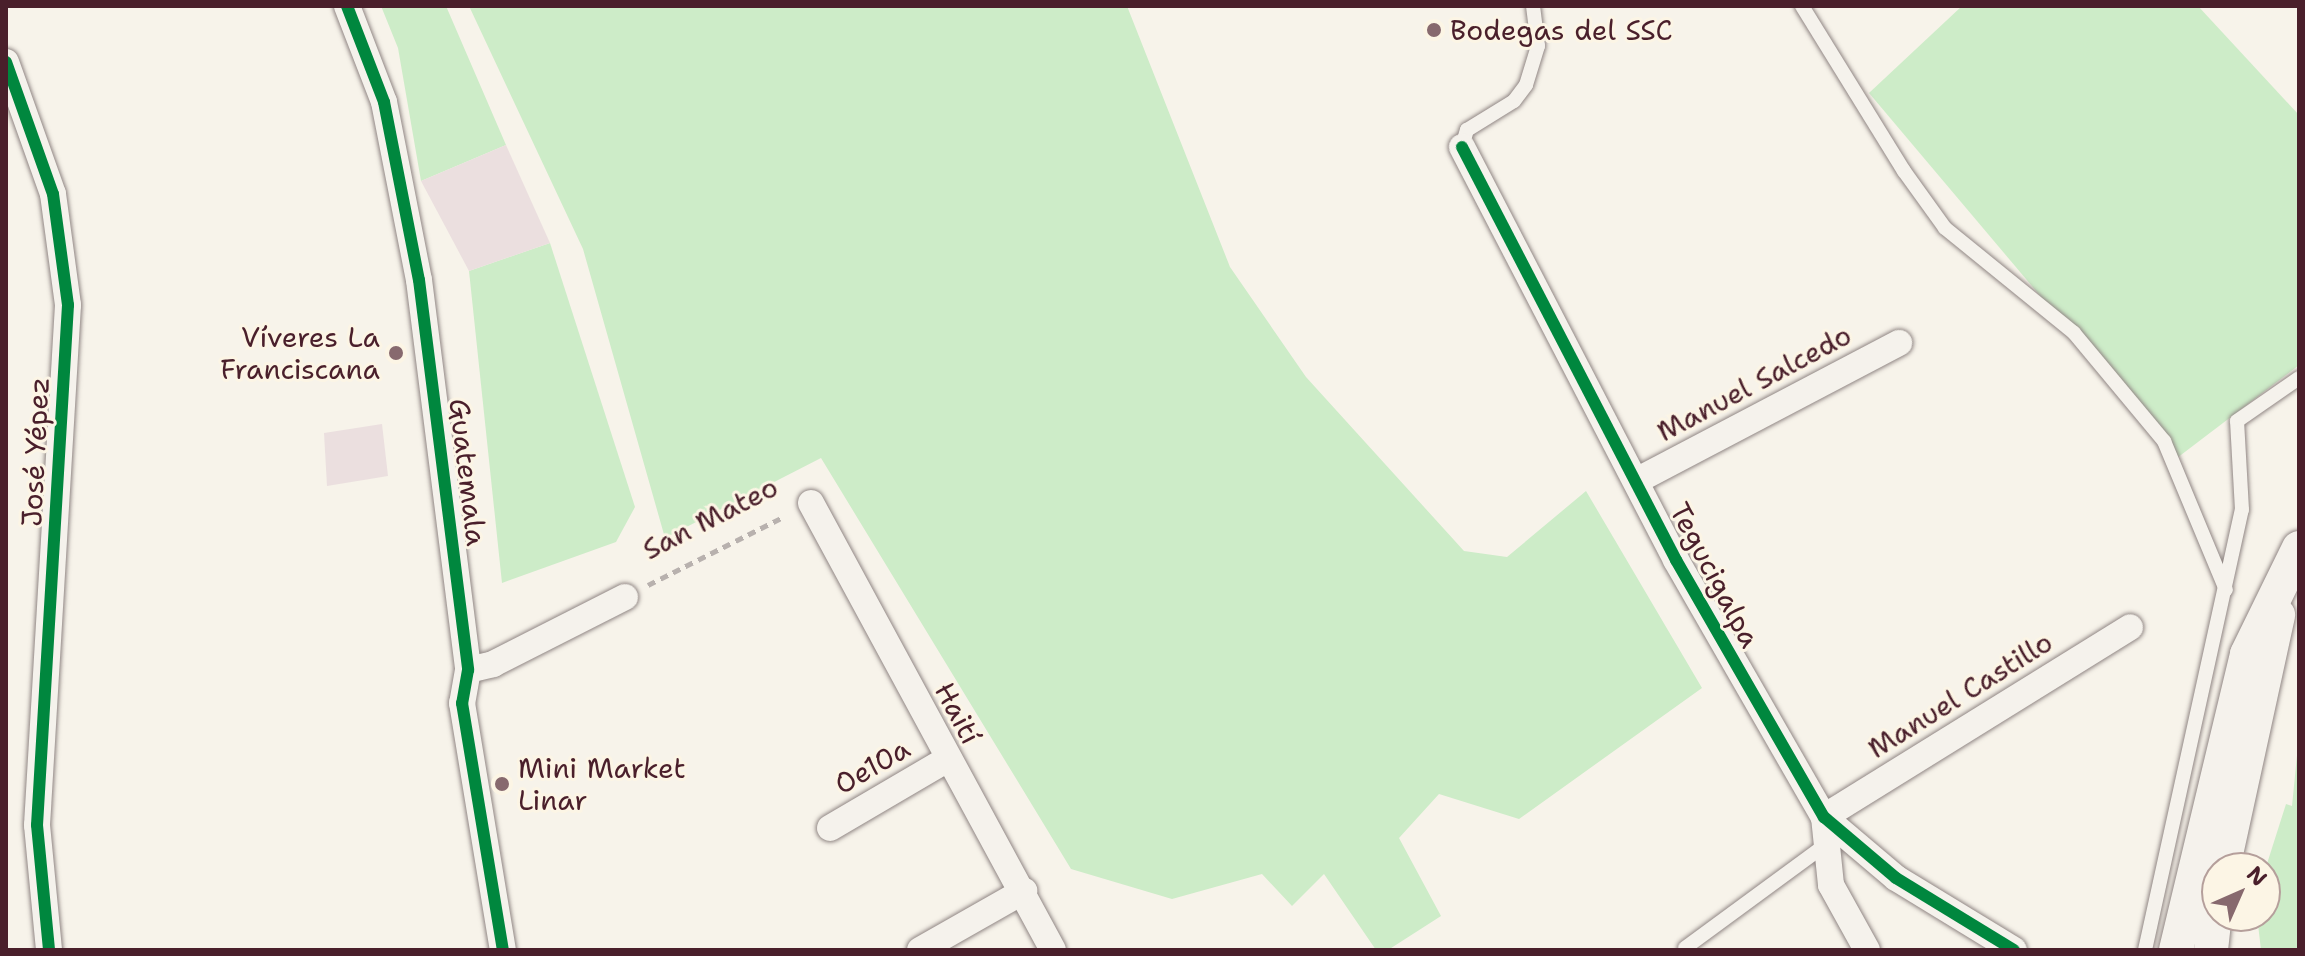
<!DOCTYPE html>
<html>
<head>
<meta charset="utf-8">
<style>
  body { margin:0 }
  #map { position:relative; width:2305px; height:956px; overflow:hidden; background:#f7f3ea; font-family:"Shantell Sans",sans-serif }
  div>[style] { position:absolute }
  .green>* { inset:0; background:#cdecc8 }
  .building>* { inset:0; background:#ebdfdf }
  .path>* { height:5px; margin-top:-2.5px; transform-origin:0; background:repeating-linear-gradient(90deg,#b8b1ae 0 8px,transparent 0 14px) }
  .roads { filter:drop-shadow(0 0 2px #908684) drop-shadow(0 0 2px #908684) }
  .service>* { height:14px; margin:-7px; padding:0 7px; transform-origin:7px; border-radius:7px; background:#f5f2ec }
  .minor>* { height:26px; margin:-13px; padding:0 13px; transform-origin:13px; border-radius:13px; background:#f5f2ec }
  .tertiary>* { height:34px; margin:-17px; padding:0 17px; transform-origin:17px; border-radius:17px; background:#f5f2ec }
  .cycleway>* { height:12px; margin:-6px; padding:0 6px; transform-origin:6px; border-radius:6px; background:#00873e }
  .dots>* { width:22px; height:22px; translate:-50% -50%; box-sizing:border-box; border:4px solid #fcf5e5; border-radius:50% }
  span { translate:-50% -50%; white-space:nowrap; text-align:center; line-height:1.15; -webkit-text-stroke:6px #fcf5e5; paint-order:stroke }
  .poi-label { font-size:28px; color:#4a1f2b }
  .left { translate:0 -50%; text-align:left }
  .right { translate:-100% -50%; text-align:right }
  .street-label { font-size:28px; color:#4a1f2b }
  .frame { position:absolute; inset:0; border:8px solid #4a1f2b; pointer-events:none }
  .north { position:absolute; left:2201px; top:852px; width:80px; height:80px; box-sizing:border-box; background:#fcf5e5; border:2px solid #b59f9b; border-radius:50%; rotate:45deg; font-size:22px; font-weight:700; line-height:32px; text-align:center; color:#4a1f2b }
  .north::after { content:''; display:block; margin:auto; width:28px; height:36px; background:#87696e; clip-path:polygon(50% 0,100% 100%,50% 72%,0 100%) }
</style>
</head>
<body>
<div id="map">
  <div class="green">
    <div style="clip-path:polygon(381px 6px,446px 6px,506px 145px,421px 181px,398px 48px)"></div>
    <div style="clip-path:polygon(469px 6px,1127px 6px,1230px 267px,1306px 377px,1464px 551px,1507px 557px,1586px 491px,1702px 688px,1519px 819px,1439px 794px,1399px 838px,1441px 916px,1388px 950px,1376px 950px,1324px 874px,1292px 906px,1262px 874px,1172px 899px,1071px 869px,821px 458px,665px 538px,583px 249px)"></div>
    <div style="clip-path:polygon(1962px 6px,2198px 6px,2299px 115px,2299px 365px,2177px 458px,1869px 93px)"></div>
    <div style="clip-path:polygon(550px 243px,635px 507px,616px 542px,502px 583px,469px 271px)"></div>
    <div style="clip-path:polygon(2299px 735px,2299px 950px,2261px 950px,2257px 916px,2265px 916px,2265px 870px,2286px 804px,2292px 806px)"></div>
  </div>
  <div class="building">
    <div style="clip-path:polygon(506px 145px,550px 243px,469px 271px,421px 181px)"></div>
    <div style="clip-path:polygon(382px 424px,388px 476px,327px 486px,324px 433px)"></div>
  </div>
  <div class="path">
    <div style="left:648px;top:585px;width:153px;rotate:-26.7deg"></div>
  </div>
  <div class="roads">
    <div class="service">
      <div style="left:1802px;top:6px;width:194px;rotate:58.3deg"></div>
      <div style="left:1904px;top:171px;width:70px;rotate:54.3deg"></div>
      <div style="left:1945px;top:228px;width:166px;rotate:39.1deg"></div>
      <div style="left:2074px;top:333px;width:141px;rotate:50.2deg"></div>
      <div style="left:2164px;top:441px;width:161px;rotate:67.4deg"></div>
      <div style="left:1462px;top:147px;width:18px;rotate:-74deg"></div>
      <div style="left:1467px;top:130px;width:55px;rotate:-31.7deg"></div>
      <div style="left:1514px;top:101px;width:20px;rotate:-53deg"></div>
      <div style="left:1526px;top:85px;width:41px;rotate:-72.9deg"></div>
      <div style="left:1538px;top:46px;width:40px;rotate:-97.1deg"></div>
      <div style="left:1685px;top:948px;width:174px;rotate:-36.3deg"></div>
      <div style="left:2145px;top:950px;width:451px;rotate:-77.6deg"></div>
      <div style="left:2242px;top:510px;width:89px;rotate:-93.2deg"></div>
      <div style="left:2237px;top:421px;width:75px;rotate:-34.7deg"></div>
    </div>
    <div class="minor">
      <div style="left:347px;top:6px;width:103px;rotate:68.9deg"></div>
      <div style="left:384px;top:102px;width:181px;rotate:78.9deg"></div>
      <div style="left:419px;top:280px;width:393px;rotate:82.8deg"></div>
      <div style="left:468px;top:670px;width:34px;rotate:100deg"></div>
      <div style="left:462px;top:703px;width:250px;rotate:80.6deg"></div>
      <div style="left:6px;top:62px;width:140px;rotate:70.4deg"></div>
      <div style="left:53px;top:194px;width:112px;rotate:82.3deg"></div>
      <div style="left:68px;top:305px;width:521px;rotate:93.41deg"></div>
      <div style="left:37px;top:825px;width:126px;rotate:84.5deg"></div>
      <div style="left:1462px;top:147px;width:465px;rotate:62.6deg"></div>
      <div style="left:1676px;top:560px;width:297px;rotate:60.1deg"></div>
      <div style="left:1824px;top:817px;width:94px;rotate:40.3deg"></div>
      <div style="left:1896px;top:878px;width:138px;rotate:31.4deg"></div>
      <div style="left:1638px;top:480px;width:295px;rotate:-27.7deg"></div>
      <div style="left:811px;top:503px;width:508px;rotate:61.57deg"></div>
      <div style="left:468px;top:670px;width:26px;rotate:-13deg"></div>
      <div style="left:493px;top:664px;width:148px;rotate:-26.9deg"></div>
      <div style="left:1824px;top:817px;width:360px;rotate:-31.8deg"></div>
      <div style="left:1824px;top:817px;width:68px;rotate:84.1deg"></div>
      <div style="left:1831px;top:885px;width:74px;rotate:61deg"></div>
      <div style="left:830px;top:828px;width:134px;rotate:-30.4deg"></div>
      <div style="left:920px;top:950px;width:120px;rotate:-29.6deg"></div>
    </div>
    <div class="tertiary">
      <div style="left:2223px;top:868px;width:259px;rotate:-77.7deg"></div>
      <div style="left:2176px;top:950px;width:304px;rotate:-76.5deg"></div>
      <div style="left:2247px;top:654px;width:118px;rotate:-63.9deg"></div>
      <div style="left:2211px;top:950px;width:55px;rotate:-83.8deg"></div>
    </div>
  </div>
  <div class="cycleway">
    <div style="left:347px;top:6px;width:103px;rotate:68.9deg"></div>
    <div style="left:384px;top:102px;width:181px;rotate:78.9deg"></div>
    <div style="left:419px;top:280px;width:393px;rotate:82.8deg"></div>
    <div style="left:468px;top:670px;width:34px;rotate:100deg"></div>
    <div style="left:462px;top:703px;width:250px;rotate:80.6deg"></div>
    <div style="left:6px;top:62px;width:140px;rotate:70.4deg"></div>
    <div style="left:53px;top:194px;width:112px;rotate:82.3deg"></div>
    <div style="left:68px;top:305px;width:521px;rotate:93.41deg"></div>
    <div style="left:37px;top:825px;width:126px;rotate:84.5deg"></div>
    <div style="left:1462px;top:147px;width:465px;rotate:62.6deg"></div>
    <div style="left:1676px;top:560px;width:297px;rotate:60.1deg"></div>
    <div style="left:1824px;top:817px;width:94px;rotate:40.3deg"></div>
    <div style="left:1896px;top:878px;width:138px;rotate:31.4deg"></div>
  </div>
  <div class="dots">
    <div style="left:1434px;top:30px;background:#87696e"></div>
    <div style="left:396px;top:353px;background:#87696e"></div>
    <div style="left:502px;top:784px;background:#87696e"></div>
  </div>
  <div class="poi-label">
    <span class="left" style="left:1450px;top:30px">Bodegas del SSC</span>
    <span class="right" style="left:380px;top:353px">Víveres La<br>Franciscana</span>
    <span class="left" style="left:518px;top:784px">Mini Market<br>Linar</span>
  </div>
  <div class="street-label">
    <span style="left:1754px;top:383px;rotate:-28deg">Manuel Salcedo</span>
    <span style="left:35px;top:452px;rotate:-87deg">José Yépez</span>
    <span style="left:468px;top:472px;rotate:83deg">Guatemala</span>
    <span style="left:710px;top:518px;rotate:-27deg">San Mateo</span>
    <span style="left:1715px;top:575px;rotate:62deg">Tegucigalpa</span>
    <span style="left:1960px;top:695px;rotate:-32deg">Manuel Castillo</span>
    <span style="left:958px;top:713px;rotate:62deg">Haití</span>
    <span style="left:872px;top:766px;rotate:-30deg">Oe10a</span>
  </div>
  <div class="frame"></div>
  <div class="north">N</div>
</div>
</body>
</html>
